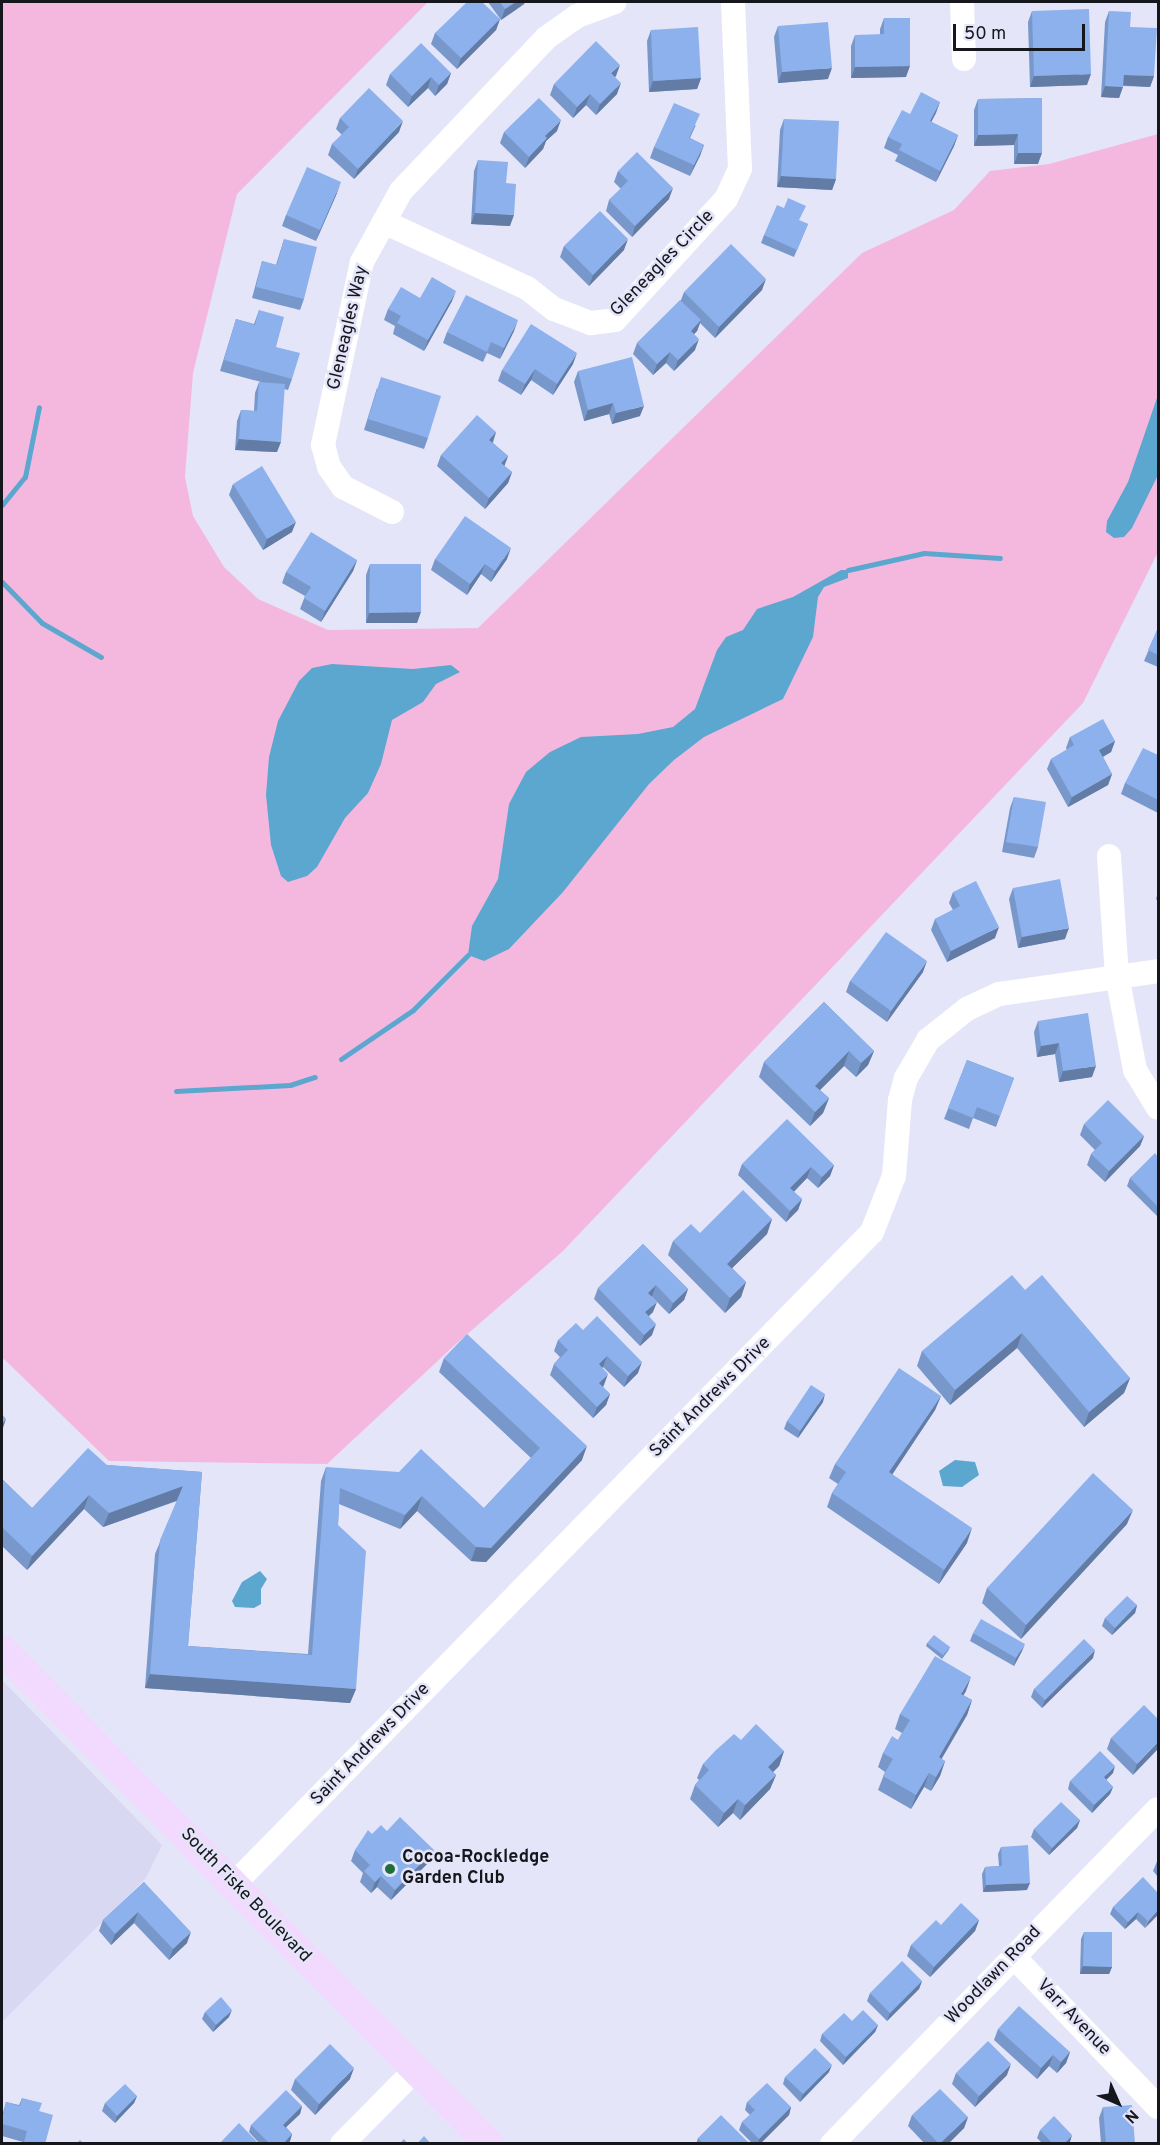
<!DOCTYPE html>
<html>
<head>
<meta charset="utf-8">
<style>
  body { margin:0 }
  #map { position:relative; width:1160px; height:2145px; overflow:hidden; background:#e5e5f9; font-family:Overpass,sans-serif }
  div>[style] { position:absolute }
  .built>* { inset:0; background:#d8d8f3 }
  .green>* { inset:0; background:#f4b8df }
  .water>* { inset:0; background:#5ba7cf }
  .stream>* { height:5px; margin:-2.5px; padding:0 2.5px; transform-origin:2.5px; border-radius:2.5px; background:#5ba7cf }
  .minor>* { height:24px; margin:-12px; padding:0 12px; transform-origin:12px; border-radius:12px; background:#fff }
  .major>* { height:30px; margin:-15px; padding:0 15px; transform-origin:15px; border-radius:15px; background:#f1dafe }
  .wall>* { inset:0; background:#7898cb }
  .shaded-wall>* { inset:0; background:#627ca5 }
  .building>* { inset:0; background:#8cb1ec }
  .dots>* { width:16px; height:16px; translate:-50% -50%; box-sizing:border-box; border:3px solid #e5e5f9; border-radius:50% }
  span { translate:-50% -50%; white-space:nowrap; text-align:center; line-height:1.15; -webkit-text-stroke:5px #e5e5f9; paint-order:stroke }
  .street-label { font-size:18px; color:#16161d }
  .poi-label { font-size:18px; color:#16161d; font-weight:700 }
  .left { translate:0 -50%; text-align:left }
  .frame { position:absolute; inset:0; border:3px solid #16161d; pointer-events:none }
  .north { position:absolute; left:1088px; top:2073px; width:60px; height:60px; -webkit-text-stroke:4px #e5e5f9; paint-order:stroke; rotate:135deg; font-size:16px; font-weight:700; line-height:24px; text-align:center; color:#16161d }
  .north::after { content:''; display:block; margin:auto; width:21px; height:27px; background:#16161d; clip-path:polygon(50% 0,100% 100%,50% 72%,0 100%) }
  .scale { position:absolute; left:953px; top:24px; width:132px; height:27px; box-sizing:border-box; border:3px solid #16161d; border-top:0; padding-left:8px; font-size:18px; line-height:21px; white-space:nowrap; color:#16161d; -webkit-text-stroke:4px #e5e5f9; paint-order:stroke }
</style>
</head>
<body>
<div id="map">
  <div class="built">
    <div style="clip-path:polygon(2px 1680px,162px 1845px,146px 1878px,2px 2022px)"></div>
  </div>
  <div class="green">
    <div style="clip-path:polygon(2px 2px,428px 2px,237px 194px,193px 373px,185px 477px,193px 516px,224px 567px,258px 599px,328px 630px,478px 628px,862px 253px,954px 210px,990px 171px,1049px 164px,1158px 134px,1158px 552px,1083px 703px,563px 1251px,457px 1343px,327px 1464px,109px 1461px,4px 1359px,2px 1361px)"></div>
  </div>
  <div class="water">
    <div style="clip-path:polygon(1158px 395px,1158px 475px,1132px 528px,1124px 537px,1114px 538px,1106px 532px,1107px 521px,1128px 482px)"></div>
    <div style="clip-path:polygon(841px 570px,848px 570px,848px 578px,824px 587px,818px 597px,813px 637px,783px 699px,704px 737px,674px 760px,649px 784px,563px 892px,509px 949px,484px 961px,468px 955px,472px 926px,498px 879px,509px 804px,526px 772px,550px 752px,581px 737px,638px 734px,673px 727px,695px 709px,717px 650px,726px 637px,743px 630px,757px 609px,793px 597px)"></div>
    <div style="clip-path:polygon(332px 664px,413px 669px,451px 665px,460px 672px,436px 684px,423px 702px,392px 720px,381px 764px,368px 793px,345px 818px,317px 867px,307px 876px,288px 882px,281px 876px,271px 845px,266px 795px,269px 757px,278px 721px,299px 681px,312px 668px)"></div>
    <div style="clip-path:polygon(955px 1460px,975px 1462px,979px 1475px,962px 1487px,943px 1486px,939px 1471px)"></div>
    <div style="clip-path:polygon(260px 1571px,267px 1579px,261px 1589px,261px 1604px,254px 1608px,235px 1607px,232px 1601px,242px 1582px)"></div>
  </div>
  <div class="stream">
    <div style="left:2px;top:505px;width:36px;rotate:-51deg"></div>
    <div style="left:25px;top:477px;width:71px;rotate:-78.7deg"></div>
    <div style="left:848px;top:570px;width:78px;rotate:-12.6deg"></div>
    <div style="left:924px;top:553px;width:76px;rotate:3.8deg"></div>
    <div style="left:2px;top:582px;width:57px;rotate:45.7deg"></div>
    <div style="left:42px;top:623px;width:68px;rotate:30deg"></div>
    <div style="left:341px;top:1059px;width:87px;rotate:-34.2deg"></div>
    <div style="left:413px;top:1010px;width:78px;rotate:-45deg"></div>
    <div style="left:176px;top:1091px;width:114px;rotate:-3deg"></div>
    <div style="left:290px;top:1085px;width:26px;rotate:-18deg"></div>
  </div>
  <div class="minor">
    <div style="left:962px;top:2px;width:57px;rotate:88deg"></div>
    <div style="left:384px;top:222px;width:157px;rotate:24.8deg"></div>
    <div style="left:527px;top:288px;width:34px;rotate:38deg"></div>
    <div style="left:554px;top:309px;width:40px;rotate:21deg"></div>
    <div style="left:591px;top:323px;width:24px;rotate:-7deg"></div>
    <div style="left:615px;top:320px;width:164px;rotate:-47.5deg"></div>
    <div style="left:726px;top:199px;width:33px;rotate:-65deg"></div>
    <div style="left:740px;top:169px;width:167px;rotate:-92.4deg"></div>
    <div style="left:392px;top:512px;width:55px;rotate:-153deg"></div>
    <div style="left:343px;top:487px;width:24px;rotate:-125deg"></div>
    <div style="left:329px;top:467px;width:23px;rotate:-105deg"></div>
    <div style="left:323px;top:445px;width:187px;rotate:-78deg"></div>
    <div style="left:362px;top:262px;width:81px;rotate:-61.2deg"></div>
    <div style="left:401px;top:191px;width:211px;rotate:-46.5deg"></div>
    <div style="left:546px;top:38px;width:38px;rotate:-35deg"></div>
    <div style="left:577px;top:16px;width:40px;rotate:-20.2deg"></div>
    <div style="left:1109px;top:856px;width:119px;rotate:86.2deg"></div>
    <div style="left:1117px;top:975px;width:97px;rotate:79.3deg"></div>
    <div style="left:1135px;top:1070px;width:44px;rotate:58.8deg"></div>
    <div style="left:234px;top:1884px;width:912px;rotate:-45.62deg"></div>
    <div style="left:872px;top:1232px;width:60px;rotate:-68.6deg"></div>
    <div style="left:894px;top:1176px;width:76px;rotate:-85.5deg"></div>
    <div style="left:900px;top:1100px;width:23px;rotate:-75deg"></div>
    <div style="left:906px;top:1078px;width:44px;rotate:-59.9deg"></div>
    <div style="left:928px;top:1040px;width:50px;rotate:-38.5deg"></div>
    <div style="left:967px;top:1009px;width:35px;rotate:-25deg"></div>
    <div style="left:999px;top:994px;width:161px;rotate:-8.2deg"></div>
    <div style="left:1013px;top:1956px;width:209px;rotate:46.2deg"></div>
    <div style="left:342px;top:2144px;width:104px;rotate:-45.4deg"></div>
    <div style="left:832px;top:2144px;width:467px;rotate:-45.8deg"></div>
  </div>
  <div class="major">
    <div style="left:2px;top:1650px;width:694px;rotate:45.41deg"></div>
  </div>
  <div class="wall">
    <div style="clip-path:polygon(488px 2px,525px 2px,524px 4px,501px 20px)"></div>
    <div style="clip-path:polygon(1032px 11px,1087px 85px,1030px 87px,1028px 22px)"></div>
    <div style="clip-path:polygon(1109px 11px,1130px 27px,1154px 76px,1150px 87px,1123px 86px,1119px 98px,1101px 97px,1105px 22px)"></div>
    <div style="clip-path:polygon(884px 18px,906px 77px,851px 78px,851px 46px,855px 35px,880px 35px,880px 29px)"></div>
    <div style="clip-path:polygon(500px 19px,496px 30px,457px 69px,431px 44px,435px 33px)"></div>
    <div style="clip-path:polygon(778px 26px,828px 79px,778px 83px,774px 37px)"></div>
    <div style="clip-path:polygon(651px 30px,701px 78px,697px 89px,649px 92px,647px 41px)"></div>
    <div style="clip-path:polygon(451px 73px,447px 84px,435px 96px,428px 88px,408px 107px,386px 85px,390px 74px)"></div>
    <div style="clip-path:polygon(616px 76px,615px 77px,617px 94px,596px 115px,586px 105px,573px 118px,550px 95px,554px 84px)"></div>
    <div style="clip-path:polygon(1042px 98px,1038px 164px,1014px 164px,1014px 145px,974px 146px,974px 110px,978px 99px)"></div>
    <div style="clip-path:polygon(940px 102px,931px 122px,958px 135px,954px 146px,936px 182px,895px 161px,898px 155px,884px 148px,888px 137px,910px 114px)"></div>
    <div style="clip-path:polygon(340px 118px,399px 132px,354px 179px,328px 155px,332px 144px,342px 135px,336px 129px)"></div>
    <div style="clip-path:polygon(784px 119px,836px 179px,832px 190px,777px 187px,780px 130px)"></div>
    <div style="clip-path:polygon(696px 125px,690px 138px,704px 145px,690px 176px,650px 158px,654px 147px)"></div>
    <div style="clip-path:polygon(557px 131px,546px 141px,543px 149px,525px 168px,500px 143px,504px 132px)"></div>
    <div style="clip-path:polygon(478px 160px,506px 183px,510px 226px,471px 224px,474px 171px)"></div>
    <div style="clip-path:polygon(618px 171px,669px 199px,632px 237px,606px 211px,609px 200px,621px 189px,614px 182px)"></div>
    <div style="clip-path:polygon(337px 193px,316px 241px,282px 226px,286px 215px)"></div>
    <div style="clip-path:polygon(800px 221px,808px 224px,794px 257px,761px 243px,764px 235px)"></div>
    <div style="clip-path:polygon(284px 239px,304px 299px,300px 310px,252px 298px,259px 272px,262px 261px,276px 265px)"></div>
    <div style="clip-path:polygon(564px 246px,624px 250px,589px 286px,560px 257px)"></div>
    <div style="clip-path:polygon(762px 290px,715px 338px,700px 323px,697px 331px,694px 334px,695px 350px,674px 371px,666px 363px,653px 375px,633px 354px,637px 343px,681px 300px,684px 292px)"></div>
    <div style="clip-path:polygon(420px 298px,452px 301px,424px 351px,393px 334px,395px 326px,384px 320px,388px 309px)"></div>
    <div style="clip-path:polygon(259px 310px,276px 347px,292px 379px,288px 390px,284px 389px,277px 452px,235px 450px,237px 421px,241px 410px,254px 411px,255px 393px,259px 382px,261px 382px,220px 371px,236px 319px,254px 324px)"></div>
    <div style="clip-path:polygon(514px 331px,500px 359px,487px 353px,483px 362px,443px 343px,447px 332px)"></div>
    <div style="clip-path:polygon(573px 364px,553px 395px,531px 380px,521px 395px,498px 381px,502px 370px)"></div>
    <div style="clip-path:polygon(578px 371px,640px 416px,612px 424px,609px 414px,584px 421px,574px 382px)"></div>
    <div style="clip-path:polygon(377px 388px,428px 438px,424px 449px,364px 430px)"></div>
    <div style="clip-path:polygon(496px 432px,493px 443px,508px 456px,504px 466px,512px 472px,508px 483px,485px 509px,437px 466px,441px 455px)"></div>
    <div style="clip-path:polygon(233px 484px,292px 532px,263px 550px,229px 495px)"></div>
    <div style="clip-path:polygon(435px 559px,507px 559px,491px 582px,481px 574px,467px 595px,431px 570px)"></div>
    <div style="clip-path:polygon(357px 560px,353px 571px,321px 622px,300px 609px,305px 596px,282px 583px,286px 572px)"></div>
    <div style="clip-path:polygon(370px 564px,417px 623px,366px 623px,366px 575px)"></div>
    <div style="clip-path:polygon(1158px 628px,1158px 667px,1144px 661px)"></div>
    <div style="clip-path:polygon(1070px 737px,1115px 741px,1111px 752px,1103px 757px,1112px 774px,1108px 785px,1068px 807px,1047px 769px,1051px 759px,1067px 750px,1066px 748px)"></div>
    <div style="clip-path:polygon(1158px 755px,1158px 813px,1121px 794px,1125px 783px)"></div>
    <div style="clip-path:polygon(1014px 797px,1038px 847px,1034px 858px,1002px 852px,1010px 808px)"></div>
    <div style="clip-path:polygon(1013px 888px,1065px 939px,1018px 948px,1009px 899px)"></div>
    <div style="clip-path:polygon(953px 892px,995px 938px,947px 962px,931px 930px,935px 919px,953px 910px,949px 903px)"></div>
    <div style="clip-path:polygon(1158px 892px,1158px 902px,1156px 899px)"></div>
    <div style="clip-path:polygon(923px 972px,887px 1022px,846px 992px,850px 981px)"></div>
    <div style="clip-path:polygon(824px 1002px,874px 1051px,868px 1065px,856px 1077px,844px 1066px,820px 1090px,829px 1098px,823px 1113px,810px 1126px,759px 1077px,764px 1062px)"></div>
    <div style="clip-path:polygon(1038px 1021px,1092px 1077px,1059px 1082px,1055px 1054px,1037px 1057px,1034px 1032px)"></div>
    <div style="clip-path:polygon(967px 1060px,1014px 1078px,996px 1127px,973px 1118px,969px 1129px,944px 1119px)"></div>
    <div style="clip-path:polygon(1084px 1124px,1144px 1136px,1140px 1146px,1105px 1182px,1087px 1165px,1091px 1154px,1095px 1150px,1080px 1135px)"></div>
    <div style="clip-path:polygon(1158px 1157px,1158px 1217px,1127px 1186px,1130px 1178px)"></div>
    <div style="clip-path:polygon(742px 1164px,834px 1165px,830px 1176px,818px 1188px,807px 1178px,794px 1192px,802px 1199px,798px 1210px,786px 1222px,738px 1175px)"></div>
    <div style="clip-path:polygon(772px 1219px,767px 1234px,732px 1268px,746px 1282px,741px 1297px,725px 1313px,668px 1255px,673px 1241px,700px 1233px)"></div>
    <div style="clip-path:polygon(643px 1244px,688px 1289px,684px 1300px,669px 1314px,651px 1296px,653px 1312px,649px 1316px,652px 1335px,640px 1346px,594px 1299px,598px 1288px)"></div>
    <div style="clip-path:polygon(1025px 1290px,1130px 1378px,1124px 1393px,1084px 1427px,1017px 1348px,950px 1405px,917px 1366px,922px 1351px)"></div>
    <div style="clip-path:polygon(583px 1330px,638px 1373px,624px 1387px,603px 1367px,602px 1368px,604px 1385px,603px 1387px,610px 1394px,606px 1405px,593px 1418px,550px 1375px,554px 1364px,560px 1357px,554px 1351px,558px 1340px)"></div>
    <div style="clip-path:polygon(444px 1358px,582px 1460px,486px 1562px,471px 1561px,417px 1511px,400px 1529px,339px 1504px,338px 1525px,356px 1689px,350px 1703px,145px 1688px,155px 1554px,177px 1501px,103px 1527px,84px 1509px,27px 1570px,2px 1546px,2px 1479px,32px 1508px,107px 1465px,202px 1472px,188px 1646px,308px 1654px,321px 1481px,326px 1467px,484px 1508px,531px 1458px,439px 1372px)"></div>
    <div style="clip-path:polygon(941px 1396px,935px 1410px,892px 1474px,967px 1543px,939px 1584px,827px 1507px,832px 1493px,838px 1484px,829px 1478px,835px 1464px)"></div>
    <div style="clip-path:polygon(823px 1402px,798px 1438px,784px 1429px,787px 1421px)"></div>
    <div style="clip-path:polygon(1127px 1524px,1021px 1639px,982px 1603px,987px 1588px)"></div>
    <div style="clip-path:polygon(1137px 1605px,1135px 1613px,1112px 1635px,1102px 1626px,1105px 1618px)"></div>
    <div style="clip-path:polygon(973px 1633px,1022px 1651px,1014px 1666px,970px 1641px)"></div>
    <div style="clip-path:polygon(927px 1643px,950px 1647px,948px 1651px,942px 1659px,926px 1646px)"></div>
    <div style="clip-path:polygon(1093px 1658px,1042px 1708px,1031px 1697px,1034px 1689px)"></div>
    <div style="clip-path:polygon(966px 1691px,963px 1695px,972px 1700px,967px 1715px,941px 1759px,945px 1761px,940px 1776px,931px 1791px,924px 1787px,911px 1809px,878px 1790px,885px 1772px,878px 1767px,883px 1753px,898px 1740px,902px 1733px,895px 1729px,900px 1714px)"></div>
    <div style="clip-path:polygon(1158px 1719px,1133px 1775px,1107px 1749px,1111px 1738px)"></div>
    <div style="clip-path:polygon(741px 1740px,784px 1751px,779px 1766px,773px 1772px,776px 1775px,770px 1789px,740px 1820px,733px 1813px,718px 1827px,690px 1799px,695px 1785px,699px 1780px,697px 1778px,703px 1764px)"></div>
    <div style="clip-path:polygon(1113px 1773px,1106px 1780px,1113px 1787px,1110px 1794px,1092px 1813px,1068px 1789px,1070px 1781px)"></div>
    <div style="clip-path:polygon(1080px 1820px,1077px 1828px,1049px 1855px,1031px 1837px,1034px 1829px)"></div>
    <div style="clip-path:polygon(387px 1831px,430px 1861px,391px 1900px,377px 1887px,371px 1893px,360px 1882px,363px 1873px,351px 1861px,355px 1850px,372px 1834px)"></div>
    <div style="clip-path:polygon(1001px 1847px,1027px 1890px,983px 1892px,982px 1874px,985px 1867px,999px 1866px,998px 1854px)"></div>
    <div style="clip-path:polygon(1158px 1859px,1158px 1877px,1153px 1871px)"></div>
    <div style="clip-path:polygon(144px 1882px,187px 1943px,169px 1960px,134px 1923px,111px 1945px,99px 1931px,103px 1920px)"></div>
    <div style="clip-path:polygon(1158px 1893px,1145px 1928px,1136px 1919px,1125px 1929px,1110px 1914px,1113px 1907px)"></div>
    <div style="clip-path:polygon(979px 1920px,975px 1931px,930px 1977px,907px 1956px,911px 1945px)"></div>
    <div style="clip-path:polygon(1084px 1932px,1112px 1967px,1109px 1974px,1080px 1974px,1081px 1939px)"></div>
    <div style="clip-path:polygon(922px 1981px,919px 1989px,887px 2021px,867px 2001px,870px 1993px)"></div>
    <div style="clip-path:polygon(205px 2012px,229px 2017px,213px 2032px,202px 2019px)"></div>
    <div style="clip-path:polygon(852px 2021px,878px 2025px,875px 2032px,843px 2065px,820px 2041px,822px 2034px)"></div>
    <div style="clip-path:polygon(998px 2029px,1070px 2052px,1066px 2063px,1057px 2073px,1049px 2066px,1037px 2079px,994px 2040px)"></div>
    <div style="clip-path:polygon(829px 2072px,800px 2102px,783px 2084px,785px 2077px)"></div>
    <div style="clip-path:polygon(956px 2073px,1007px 2075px,975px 2107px,952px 2084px)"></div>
    <div style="clip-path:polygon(295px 2079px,350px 2079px,315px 2115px,291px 2090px)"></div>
    <div style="clip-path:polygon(137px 2096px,134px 2103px,115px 2123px,102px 2111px,105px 2103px)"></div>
    <div style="clip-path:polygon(22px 2098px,39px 2111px,45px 2144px,23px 2144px,23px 2142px,2px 2136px,2px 2116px,6px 2102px,19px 2105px)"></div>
    <div style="clip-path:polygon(747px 2102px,791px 2107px,789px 2115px,760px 2144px,753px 2144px,739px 2130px,742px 2122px,750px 2115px,745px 2110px)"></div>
    <div style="clip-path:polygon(302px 2106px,300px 2114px,286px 2127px,292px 2134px,290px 2141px,288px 2144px,260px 2144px,249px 2132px,251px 2125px)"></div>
    <div style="clip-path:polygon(1103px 2107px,1135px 2144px,1101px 2144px,1099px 2118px)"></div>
    <div style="clip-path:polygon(912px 2115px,968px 2117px,964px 2128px,948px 2144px,925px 2144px,908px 2126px)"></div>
    <div style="clip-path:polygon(1040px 2130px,1070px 2142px,1068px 2144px,1043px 2144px,1037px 2138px)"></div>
    <div style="clip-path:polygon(698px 2138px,750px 2144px,696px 2144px)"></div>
  </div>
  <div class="shaded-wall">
    <div style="clip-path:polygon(516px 2px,525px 2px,524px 4px,501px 20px,505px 9px)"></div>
    <div style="clip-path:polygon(500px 19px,496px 30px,457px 69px,461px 58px)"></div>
    <div style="clip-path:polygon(620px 65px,616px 76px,607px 84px,611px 73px)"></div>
    <div style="clip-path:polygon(910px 66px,906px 77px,851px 78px,855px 67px)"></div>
    <div style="clip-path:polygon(832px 68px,828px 79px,778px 83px,782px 72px)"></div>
    <div style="clip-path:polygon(451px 73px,447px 84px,435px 96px,439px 85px)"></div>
    <div style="clip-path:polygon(1091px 74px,1087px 85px,1030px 87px,1034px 76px)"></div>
    <div style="clip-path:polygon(1124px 75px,1154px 76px,1150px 87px,1120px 85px)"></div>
    <div style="clip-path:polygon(431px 77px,428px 88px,408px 107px,412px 96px)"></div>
    <div style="clip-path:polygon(701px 78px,697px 89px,649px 92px,653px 81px)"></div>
    <div style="clip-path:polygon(621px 83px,617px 94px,596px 115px,600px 104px)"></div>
    <div style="clip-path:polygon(1105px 86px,1123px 87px,1119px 98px,1101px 97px)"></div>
    <div style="clip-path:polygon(590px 94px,586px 105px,573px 118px,577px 107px)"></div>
    <div style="clip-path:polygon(940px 102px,936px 113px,926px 132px,930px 121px)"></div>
    <div style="clip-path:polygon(561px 120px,557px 131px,546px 141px,543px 149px,525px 168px,529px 157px,545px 136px)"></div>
    <div style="clip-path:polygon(403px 121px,399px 132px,354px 179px,358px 169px)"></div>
    <div style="clip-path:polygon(1018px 134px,1014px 145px,974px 146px,978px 135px)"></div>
    <div style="clip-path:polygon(958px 135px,954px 146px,936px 182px,940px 171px)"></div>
    <div style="clip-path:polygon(704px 145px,700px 156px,690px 176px,694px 165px)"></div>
    <div style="clip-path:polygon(1018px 153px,1042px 153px,1038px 164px,1014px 164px)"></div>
    <div style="clip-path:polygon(781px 176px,836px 179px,832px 190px,777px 187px)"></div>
    <div style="clip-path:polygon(341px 182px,337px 193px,316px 241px,320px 230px)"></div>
    <div style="clip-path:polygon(673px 188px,669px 199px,632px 237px,635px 226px)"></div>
    <div style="clip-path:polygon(475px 213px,514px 215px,510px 226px,471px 224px)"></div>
    <div style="clip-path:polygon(628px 239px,624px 250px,589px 286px,593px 275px)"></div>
    <div style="clip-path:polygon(766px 279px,762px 290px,715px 338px,719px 327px)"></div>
    <div style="clip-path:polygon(456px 291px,452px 301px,424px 351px,428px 340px)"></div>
    <div style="clip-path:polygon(518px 320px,514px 331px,500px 359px,504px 348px)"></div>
    <div style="clip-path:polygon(701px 320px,697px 331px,687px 342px,691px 331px)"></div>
    <div style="clip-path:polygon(699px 339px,695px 350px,674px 371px,678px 360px)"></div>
    <div style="clip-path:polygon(670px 352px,666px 363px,653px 375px,657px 364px)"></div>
    <div style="clip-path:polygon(577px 353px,573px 364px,553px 395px,557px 384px)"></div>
    <div style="clip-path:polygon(535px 369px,531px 380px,521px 395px,525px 384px)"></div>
    <div style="clip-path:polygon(613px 403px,609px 414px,584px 421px,588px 410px)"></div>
    <div style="clip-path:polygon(644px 406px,640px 416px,612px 424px,616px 413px)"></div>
    <div style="clip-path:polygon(496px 432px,492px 443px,489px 440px)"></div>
    <div style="clip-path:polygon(239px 439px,281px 442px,277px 452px,235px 450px)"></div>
    <div style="clip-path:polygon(508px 456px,504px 467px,501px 463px)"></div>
    <div style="clip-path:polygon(512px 472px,508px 483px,485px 509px,489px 498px)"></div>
    <div style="clip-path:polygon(296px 522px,292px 532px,263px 550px,267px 539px)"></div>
    <div style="clip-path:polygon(511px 548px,507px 559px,491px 582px,495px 571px)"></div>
    <div style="clip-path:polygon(357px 560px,353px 571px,321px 622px,325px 611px)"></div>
    <div style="clip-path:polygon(485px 564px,481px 574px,467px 595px,470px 584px)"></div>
    <div style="clip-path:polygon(421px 612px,417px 623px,366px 623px,369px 613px)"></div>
    <div style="clip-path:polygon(1115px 741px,1111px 752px,1095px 761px,1099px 750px)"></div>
    <div style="clip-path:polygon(1112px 774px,1108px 785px,1068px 807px,1072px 797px)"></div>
    <div style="clip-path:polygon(999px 927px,995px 938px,947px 962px,951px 951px)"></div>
    <div style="clip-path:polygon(1069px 928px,1065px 939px,1018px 948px,1022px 937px)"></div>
    <div style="clip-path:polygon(927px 961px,923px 972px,887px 1022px,891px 1011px)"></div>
    <div style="clip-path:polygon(1059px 1043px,1055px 1054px,1037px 1057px,1041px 1046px)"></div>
    <div style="clip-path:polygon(849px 1051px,844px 1066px,810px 1100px,815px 1086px)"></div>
    <div style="clip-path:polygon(874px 1051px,868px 1065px,856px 1077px,861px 1063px)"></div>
    <div style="clip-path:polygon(1096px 1066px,1092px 1077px,1059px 1082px,1063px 1071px)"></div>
    <div style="clip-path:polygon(829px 1098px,823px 1113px,810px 1126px,815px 1112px)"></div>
    <div style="clip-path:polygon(1144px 1136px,1140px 1146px,1105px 1182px,1109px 1171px)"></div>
    <div style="clip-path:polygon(834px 1165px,830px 1176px,818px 1188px,822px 1177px)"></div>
    <div style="clip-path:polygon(811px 1167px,807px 1178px,786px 1199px,790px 1188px)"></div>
    <div style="clip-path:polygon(802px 1199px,798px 1210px,786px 1222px,790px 1211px)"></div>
    <div style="clip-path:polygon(772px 1219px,767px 1234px,722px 1278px,727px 1264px)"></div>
    <div style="clip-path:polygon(746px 1282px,741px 1297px,725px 1313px,730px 1298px)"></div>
    <div style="clip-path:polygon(656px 1285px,652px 1296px,644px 1304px,648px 1293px)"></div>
    <div style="clip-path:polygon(688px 1289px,684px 1300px,669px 1314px,673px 1303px)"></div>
    <div style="clip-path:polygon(657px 1302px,653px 1312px,641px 1323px,645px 1312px)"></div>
    <div style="clip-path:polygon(656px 1324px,652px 1335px,640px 1346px,644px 1335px)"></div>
    <div style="clip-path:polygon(1022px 1333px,1017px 1348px,950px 1405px,955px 1390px)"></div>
    <div style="clip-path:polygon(607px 1356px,603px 1367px,595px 1375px,599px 1364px)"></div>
    <div style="clip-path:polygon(642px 1362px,638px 1373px,624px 1387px,628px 1376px)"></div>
    <div style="clip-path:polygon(608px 1374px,604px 1385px,595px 1394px,599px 1383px)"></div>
    <div style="clip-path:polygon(1130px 1378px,1124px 1393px,1084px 1427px,1089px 1412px)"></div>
    <div style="clip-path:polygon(610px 1394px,606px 1405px,593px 1418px,597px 1407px)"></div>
    <div style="clip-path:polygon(825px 1394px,823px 1402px,798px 1438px,800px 1431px)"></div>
    <div style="clip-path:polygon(941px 1396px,935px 1410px,884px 1487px,889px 1472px)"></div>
    <div style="clip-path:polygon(6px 1419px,2px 1431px,2px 1423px)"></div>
    <div style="clip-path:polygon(587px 1446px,582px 1460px,486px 1562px,471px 1561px,476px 1547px)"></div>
    <div style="clip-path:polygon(183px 1486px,178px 1500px,103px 1527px,109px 1513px)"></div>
    <div style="clip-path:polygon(89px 1495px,84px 1509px,27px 1570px,32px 1556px)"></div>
    <div style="clip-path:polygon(422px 1496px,417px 1511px,400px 1529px,405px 1515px)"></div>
    <div style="clip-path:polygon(1133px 1510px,1127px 1524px,1021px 1639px,1026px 1625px)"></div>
    <div style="clip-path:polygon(972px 1528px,967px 1543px,939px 1584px,944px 1570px)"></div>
    <div style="clip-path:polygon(1137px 1605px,1135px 1613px,1112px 1635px,1115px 1628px)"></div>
    <div style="clip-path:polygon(1025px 1644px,1022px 1651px,1014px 1666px,1016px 1658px)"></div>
    <div style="clip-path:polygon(1095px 1650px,1093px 1658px,1042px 1708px,1045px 1700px)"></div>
    <div style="clip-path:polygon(150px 1674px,356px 1689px,350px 1703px,145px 1688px)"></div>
    <div style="clip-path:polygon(971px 1677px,966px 1691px,956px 1708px,961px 1694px)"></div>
    <div style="clip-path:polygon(972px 1700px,967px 1715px,934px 1772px,939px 1757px)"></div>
    <div style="clip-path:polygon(1158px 1742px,1158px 1749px,1133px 1775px,1137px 1764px)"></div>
    <div style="clip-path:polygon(784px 1751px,779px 1766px,763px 1782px,768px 1767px)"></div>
    <div style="clip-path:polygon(945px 1761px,940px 1776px,931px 1791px,936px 1777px)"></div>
    <div style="clip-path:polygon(1115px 1766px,1113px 1773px,1101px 1785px,1104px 1777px)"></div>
    <div style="clip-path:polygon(929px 1773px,924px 1787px,911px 1809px,916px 1795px)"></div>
    <div style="clip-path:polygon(776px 1775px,770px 1789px,740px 1820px,745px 1805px)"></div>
    <div style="clip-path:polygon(1113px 1787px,1110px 1794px,1092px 1813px,1094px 1805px)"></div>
    <div style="clip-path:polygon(738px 1799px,733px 1813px,718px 1827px,724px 1813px)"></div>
    <div style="clip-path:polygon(1080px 1820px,1077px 1828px,1049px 1855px,1052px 1848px)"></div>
    <div style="clip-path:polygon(434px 1850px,430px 1861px,391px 1900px,395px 1890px)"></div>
    <div style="clip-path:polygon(381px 1876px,377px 1887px,371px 1893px,375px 1882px)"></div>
    <div style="clip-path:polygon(1030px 1883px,1027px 1890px,983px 1892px,986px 1885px)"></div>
    <div style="clip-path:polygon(1158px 1910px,1158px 1915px,1145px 1928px,1148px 1921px)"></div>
    <div style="clip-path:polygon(138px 1912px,134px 1923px,111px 1945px,115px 1934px)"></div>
    <div style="clip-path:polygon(1138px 1912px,1136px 1919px,1125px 1929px,1128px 1922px)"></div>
    <div style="clip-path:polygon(979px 1920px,975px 1931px,930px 1977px,934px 1967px)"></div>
    <div style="clip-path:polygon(191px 1932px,187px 1943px,169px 1960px,173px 1949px)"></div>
    <div style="clip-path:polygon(1083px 1966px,1112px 1967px,1109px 1974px,1080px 1974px)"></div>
    <div style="clip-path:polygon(922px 1981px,919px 1989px,887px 2021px,890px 2013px)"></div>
    <div style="clip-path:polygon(232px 2010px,229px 2017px,213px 2032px,216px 2025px)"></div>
    <div style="clip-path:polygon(878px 2025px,875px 2032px,843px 2065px,846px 2057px)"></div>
    <div style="clip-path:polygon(1070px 2052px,1066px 2063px,1057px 2073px,1061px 2062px)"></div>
    <div style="clip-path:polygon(1053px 2055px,1049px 2066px,1037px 2079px,1041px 2068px)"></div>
    <div style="clip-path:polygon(1011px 2064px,1007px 2075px,975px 2107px,979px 2096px)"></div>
    <div style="clip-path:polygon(832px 2065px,829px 2072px,800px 2102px,803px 2094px)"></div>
    <div style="clip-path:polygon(354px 2068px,350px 2079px,315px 2115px,319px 2104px)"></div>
    <div style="clip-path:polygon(137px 2096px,134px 2103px,115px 2123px,117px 2116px)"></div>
    <div style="clip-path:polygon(302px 2106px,300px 2114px,281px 2132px,283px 2125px)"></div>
    <div style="clip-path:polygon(791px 2107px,789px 2115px,760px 2144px,758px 2144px,759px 2139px)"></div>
    <div style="clip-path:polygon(968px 2117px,964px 2128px,948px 2144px,940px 2144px)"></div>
    <div style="clip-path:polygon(292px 2134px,290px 2141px,288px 2144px,283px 2144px)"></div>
    <div style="clip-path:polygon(1072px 2135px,1070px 2142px,1068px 2144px,1064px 2144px)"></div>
  </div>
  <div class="building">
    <div style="clip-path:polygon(467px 2px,482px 2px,500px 19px,461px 58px,435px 33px)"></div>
    <div style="clip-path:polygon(500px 2px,516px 2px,505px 9px)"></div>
    <div style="clip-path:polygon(1089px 9px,1091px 74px,1034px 76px,1032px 11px)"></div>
    <div style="clip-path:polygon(1109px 11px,1131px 12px,1130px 27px,1157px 28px,1154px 76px,1124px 75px,1123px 87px,1105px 86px)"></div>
    <div style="clip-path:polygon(884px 18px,910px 18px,910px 66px,855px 67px,855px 35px,884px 34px)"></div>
    <div style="clip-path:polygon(828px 22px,832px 68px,782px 72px,778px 26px)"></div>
    <div style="clip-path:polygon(698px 27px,701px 78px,653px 81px,651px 30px)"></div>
    <div style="clip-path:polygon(596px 41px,620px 65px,611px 73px,621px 83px,600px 104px,590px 94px,577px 107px,554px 84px)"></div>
    <div style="clip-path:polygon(421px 43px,451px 73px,439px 85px,431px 77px,412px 96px,390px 74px)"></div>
    <div style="clip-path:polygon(369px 88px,403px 121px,358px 169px,332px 144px,349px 127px,340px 118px)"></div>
    <div style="clip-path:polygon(921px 92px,940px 102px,930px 121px,958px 135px,940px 171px,899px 150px,902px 144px,888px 137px,902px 110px,910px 114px)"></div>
    <div style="clip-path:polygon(539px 98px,561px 120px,545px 136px,547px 138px,529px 157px,504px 132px)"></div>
    <div style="clip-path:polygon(1042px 98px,1042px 153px,1018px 153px,1018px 134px,978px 135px,978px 99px)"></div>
    <div style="clip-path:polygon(674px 103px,700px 114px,689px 138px,704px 145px,694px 165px,654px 147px)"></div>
    <div style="clip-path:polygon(784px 119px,839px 121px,836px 179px,781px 176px)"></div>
    <div style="clip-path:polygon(637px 152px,673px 188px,635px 226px,609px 200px,628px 181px,618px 171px)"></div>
    <div style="clip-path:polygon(478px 160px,508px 162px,506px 183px,516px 184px,514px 215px,475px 213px)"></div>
    <div style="clip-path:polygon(307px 167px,341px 182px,320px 230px,286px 215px)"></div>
    <div style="clip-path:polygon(788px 198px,806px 206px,799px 220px,808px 224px,797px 250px,764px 235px,777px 205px,784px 208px)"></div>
    <div style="clip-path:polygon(600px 211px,628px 239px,593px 275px,564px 246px)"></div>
    <div style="clip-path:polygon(284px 239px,317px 247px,304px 299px,256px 287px,262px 261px,277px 265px)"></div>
    <div style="clip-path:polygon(731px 244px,766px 279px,719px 327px,684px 292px)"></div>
    <div style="clip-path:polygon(432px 277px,456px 291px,428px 340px,397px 323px,401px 316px,388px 309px,401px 287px,420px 298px)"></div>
    <div style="clip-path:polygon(466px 295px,518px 320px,504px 348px,491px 342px,487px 352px,447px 332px)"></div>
    <div style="clip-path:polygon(680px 300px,701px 320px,691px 331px,699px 339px,678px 360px,670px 352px,657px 364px,637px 343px)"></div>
    <div style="clip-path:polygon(259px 310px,284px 317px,276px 347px,300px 353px,292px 379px,224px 360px,236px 319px,255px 325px)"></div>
    <div style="clip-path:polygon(531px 324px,577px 353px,557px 384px,535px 369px,525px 384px,502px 370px)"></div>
    <div style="clip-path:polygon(632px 357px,644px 406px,616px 413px,613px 403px,588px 410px,578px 371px)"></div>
    <div style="clip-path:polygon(381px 377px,441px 396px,428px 438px,368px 419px)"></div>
    <div style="clip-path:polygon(259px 382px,285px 384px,281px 442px,239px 439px,241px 410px,257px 411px)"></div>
    <div style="clip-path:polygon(477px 415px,496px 432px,489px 440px,508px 456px,501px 463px,512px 472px,489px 498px,441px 455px)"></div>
    <div style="clip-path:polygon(262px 466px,296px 522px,267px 539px,233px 484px)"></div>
    <div style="clip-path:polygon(465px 516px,511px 548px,495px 571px,485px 564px,470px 584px,435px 559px)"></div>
    <div style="clip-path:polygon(311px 532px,357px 560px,325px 611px,304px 598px,311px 587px,286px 572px)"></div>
    <div style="clip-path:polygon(370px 564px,421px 564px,421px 612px,369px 613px)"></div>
    <div style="clip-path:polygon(1158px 628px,1158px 655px,1148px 650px)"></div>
    <div style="clip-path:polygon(1103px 719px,1115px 741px,1099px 750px,1112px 774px,1072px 797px,1051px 759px,1074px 745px,1070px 737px)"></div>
    <div style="clip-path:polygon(1143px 748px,1158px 755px,1158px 800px,1125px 783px)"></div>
    <div style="clip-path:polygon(1014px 797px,1046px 802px,1038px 847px,1006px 842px)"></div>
    <div style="clip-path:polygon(1060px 879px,1069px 928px,1022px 937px,1013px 888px)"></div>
    <div style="clip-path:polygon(976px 881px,999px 927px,951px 951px,935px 919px,960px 906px,953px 892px)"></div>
    <div style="clip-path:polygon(886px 932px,927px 961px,891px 1011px,850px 981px)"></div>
    <div style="clip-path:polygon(824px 1002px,874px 1051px,861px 1063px,849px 1051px,815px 1086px,829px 1098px,815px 1112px,764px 1062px)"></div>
    <div style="clip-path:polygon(1088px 1013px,1096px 1066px,1063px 1071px,1059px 1043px,1041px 1046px,1038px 1021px)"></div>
    <div style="clip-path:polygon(967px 1060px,1014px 1078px,1000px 1116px,977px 1107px,973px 1118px,948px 1108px)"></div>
    <div style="clip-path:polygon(1108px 1100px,1144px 1136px,1109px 1171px,1091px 1154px,1102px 1143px,1084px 1124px)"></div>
    <div style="clip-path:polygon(787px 1119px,834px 1165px,822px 1177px,811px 1167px,790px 1188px,802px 1199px,790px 1211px,742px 1164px)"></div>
    <div style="clip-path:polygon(1155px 1153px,1158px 1157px,1158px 1207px,1130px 1178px)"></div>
    <div style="clip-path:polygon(743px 1190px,772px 1219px,727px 1264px,746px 1282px,730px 1298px,673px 1241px,691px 1224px,700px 1233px)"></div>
    <div style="clip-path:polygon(643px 1244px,688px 1289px,673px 1303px,656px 1285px,648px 1293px,657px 1302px,645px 1312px,656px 1324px,644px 1335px,598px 1288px)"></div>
    <div style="clip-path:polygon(1012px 1275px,1025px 1290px,1042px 1275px,1130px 1378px,1089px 1412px,1022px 1333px,955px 1390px,922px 1351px)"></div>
    <div style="clip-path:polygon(597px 1316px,642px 1362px,628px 1376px,607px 1356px,599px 1364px,608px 1374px,599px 1383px,610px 1394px,597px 1407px,554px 1364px,568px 1350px,558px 1340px,576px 1323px,583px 1330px)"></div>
    <div style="clip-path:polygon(467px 1334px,587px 1446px,491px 1548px,476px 1547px,422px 1496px,405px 1515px,340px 1488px,338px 1525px,366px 1551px,356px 1689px,150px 1674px,160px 1540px,183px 1486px,109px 1513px,89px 1495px,32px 1556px,2px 1527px,2px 1479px,32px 1508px,88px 1448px,107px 1465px,202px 1472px,188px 1646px,312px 1655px,326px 1467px,399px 1472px,421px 1449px,484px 1508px,540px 1448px,444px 1358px)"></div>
    <div style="clip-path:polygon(899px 1368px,941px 1396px,889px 1472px,972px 1528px,944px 1570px,832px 1493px,846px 1472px,835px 1464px)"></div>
    <div style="clip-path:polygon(811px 1385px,825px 1394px,800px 1431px,787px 1421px)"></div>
    <div style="clip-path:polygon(2px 1414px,6px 1419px,2px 1423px)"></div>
    <div style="clip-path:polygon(1093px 1473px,1133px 1510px,1026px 1625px,987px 1588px)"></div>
    <div style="clip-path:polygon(1127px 1596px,1137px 1605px,1115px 1628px,1105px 1618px)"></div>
    <div style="clip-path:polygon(981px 1619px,1025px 1644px,1016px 1658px,973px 1633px)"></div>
    <div style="clip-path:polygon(934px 1635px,950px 1647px,943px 1655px,927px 1643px)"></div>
    <div style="clip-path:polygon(1084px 1639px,1095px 1650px,1045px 1700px,1034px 1689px)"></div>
    <div style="clip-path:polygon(935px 1656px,971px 1677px,961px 1694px,972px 1700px,939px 1757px,945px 1761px,936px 1777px,929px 1773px,916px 1795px,883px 1776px,893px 1759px,883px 1753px,892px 1736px,898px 1740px,910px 1720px,900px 1714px)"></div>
    <div style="clip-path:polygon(1144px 1705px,1158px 1719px,1158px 1742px,1137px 1764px,1111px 1738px)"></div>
    <div style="clip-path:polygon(756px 1724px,784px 1751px,768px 1767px,776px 1775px,745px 1805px,738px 1799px,724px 1813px,695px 1785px,709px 1770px,703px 1764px,715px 1751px,734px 1734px,741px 1740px)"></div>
    <div style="clip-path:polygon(1100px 1751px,1115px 1766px,1104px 1777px,1113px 1787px,1094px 1805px,1070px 1781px)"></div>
    <div style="clip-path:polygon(1061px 1802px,1080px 1820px,1052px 1848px,1034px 1829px)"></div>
    <div style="clip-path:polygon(400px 1817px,434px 1850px,395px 1890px,381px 1876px,375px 1882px,364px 1871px,370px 1865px,355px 1850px,368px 1830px,372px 1834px,381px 1825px,387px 1831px)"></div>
    <div style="clip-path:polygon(1028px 1845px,1030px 1883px,986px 1885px,985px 1867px,1002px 1866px,1001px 1847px)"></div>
    <div style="clip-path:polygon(1143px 1877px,1158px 1893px,1158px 1910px,1148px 1921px,1138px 1912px,1128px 1922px,1113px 1907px)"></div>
    <div style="clip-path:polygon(144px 1882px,191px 1932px,173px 1949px,138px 1912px,115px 1934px,103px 1920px)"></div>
    <div style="clip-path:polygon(961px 1903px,979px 1920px,934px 1967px,911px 1945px,936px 1920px,941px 1925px)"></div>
    <div style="clip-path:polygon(1084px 1932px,1112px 1932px,1112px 1967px,1083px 1966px)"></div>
    <div style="clip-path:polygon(902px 1961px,922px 1981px,890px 2013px,870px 1993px)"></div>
    <div style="clip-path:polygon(221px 1997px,232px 2010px,216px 2025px,205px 2012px)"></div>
    <div style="clip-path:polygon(1019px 2006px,1070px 2052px,1061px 2062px,1053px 2055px,1041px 2068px,998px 2029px)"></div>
    <div style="clip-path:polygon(863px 2010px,878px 2025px,846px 2057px,822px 2034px,844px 2013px,852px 2021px)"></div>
    <div style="clip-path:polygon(988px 2041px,1011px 2064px,979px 2096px,956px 2073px)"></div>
    <div style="clip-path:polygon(330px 2044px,354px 2068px,319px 2104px,295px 2079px)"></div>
    <div style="clip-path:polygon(815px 2048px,832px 2065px,803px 2094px,785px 2077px)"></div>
    <div style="clip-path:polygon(767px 2083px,791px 2107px,759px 2139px,742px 2122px,755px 2110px,747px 2102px)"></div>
    <div style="clip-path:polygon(125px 2084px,137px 2096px,117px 2116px,105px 2103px)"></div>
    <div style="clip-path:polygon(940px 2089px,968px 2117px,939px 2144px,912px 2115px)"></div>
    <div style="clip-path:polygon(286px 2090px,302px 2106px,283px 2125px,292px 2134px,283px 2144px,270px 2144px,251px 2125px)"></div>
    <div style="clip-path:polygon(22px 2098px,42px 2103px,39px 2111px,53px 2115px,45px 2144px,29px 2144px,24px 2142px,27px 2131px,2px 2124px,2px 2120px,6px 2102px,20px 2106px)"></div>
    <div style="clip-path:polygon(1132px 2105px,1135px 2144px,1106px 2144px,1103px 2107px)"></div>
    <div style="clip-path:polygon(721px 2115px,750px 2144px,703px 2144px,698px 2138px)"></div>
    <div style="clip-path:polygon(1054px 2116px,1072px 2135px,1064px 2144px,1053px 2144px,1040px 2130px)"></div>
    <div style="clip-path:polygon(239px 2123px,259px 2144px,219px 2144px)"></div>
    <div style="clip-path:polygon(424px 2136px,431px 2144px,417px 2144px)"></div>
    <div style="clip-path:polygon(404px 2139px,408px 2144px,399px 2144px)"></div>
    <div style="clip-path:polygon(80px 2140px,84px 2144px,76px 2144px)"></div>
  </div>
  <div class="dots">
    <div style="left:390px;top:1869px;background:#206e3d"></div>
  </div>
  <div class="street-label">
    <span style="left:663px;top:264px;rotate:-46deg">Gleneagles Circle</span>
    <span style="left:349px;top:328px;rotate:-77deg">Gleneagles Way</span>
    <span style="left:711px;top:1398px;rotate:-45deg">Saint Andrews Drive</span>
    <span style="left:371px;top:1745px;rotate:-46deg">Saint Andrews Drive</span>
    <span style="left:245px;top:1896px;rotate:46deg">South Fiske Boulevard</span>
    <span style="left:994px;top:1976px;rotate:-46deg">Woodlawn Road</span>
    <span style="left:1073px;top:2018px;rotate:46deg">Varr Avenue</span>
  </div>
  <div class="poi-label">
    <span class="left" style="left:402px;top:1869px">Cocoa-Rockledge<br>Garden Club</span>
  </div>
  <div class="frame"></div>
  <div class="north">N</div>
  <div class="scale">50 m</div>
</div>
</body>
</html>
